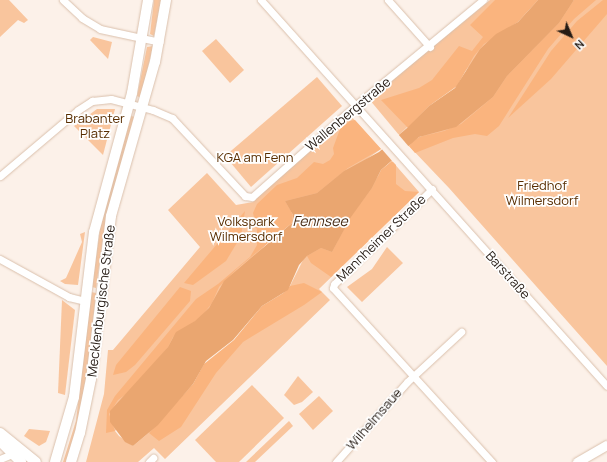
<!DOCTYPE html>
<html>
<head>
<meta charset="utf-8">
<style>
  body { margin:0 }
  #map { position:relative; width:607px; height:462px; overflow:hidden; background:#fcf1e9; font-family:Manrope,sans-serif }
  div>[style] { position:absolute }
  .green>* { inset:0; background:#f9c59d }
  .forest>* { inset:0; background:#fab47e }
  .water>* { inset:0; background:#eaa670 }
  .pier>* { inset:0; background:#fcf1e9 }
  .roads { filter:drop-shadow(0 0 1px #dac0ac) drop-shadow(0 0 1px #dac0ac) }
  .minor>* { height:7px; margin:-3.5px; padding:0 3.5px; transform-origin:3.5px; border-radius:3.5px; background:#fff }
  .tertiary>* { height:9px; margin:-4.5px; padding:0 4.5px; transform-origin:4.5px; border-radius:4.5px; background:#fff }
  .secondary>* { height:10px; margin:-5px; padding:0 5px; transform-origin:5px; border-radius:5px; background:#fff }
  span { translate:-50% -50%; white-space:nowrap; text-align:center; line-height:1.15; -webkit-text-stroke:3.5px #fff; paint-order:stroke }
  .street-label { font-size:13px; color:#251b14 }
  .park-label { font-size:13px; color:#582d00 }
  .water-label { font-size:14px; color:#492d16; font-style:italic }
  .north { position:absolute; left:551px; top:16px; width:40px; height:40px; -webkit-text-stroke:3px #fff; paint-order:stroke; rotate:136deg; font-size:11px; font-weight:700; line-height:16px; text-align:center; color:#251b14 }
  .north::after { content:''; display:block; margin:auto; width:14px; height:18px; background:#251b14; clip-path:polygon(50% 0,100% 100%,50% 72%,0 100%) }
</style>
</head>
<body>
<div id="map">
  <div class="green">
    <div style="clip-path:polygon(0 0,9px 0,28px 20px,24px 23px,18px 20px,0 37px)"></div>
    <div style="clip-path:polygon(154px 0,161px 0,154px 36px,150px 34px)"></div>
    <div style="clip-path:polygon(490px 0,538px 0,399px 135px,369px 99px)"></div>
    <div style="clip-path:polygon(574px 0,607px 0,607px 366px,449px 188px,409px 146px,533px 49px)"></div>
    <div style="clip-path:polygon(93px 37px,112px 42px,108px 59px,90px 40px)"></div>
    <div style="clip-path:polygon(216px 39px,244px 70px,230px 83px,202px 51px)"></div>
    <div style="clip-path:polygon(153px 46px,141px 97px,139px 97px,137px 96px,147px 47px)"></div>
    <div style="clip-path:polygon(317px 77px,342px 106px,251px 187px,225px 156px)"></div>
    <div style="clip-path:polygon(97px 109px,115px 109px,103px 155px,74px 126px)"></div>
    <div style="clip-path:polygon(349px 114px,381px 149px,292px 212px,115px 431px,119px 436px,133px 446px,158px 425px,290px 286px,303px 260px,392px 161px,419px 192px,319px 289px,330px 300px,165px 459px,154px 448px,138px 462px,86px 462px,104px 394px,108px 350px,113px 350px,200px 247px,168px 210px,207px 173px,236px 205px,253px 202px)"></div>
    <div style="clip-path:polygon(131px 116px,135px 117px,106px 217px,96px 288px,92px 287px,100px 229px)"></div>
    <div style="clip-path:polygon(85px 232px,78px 285px,65px 284px,60px 281px,66px 278px,82px 242px,80px 234px)"></div>
    <div style="clip-path:polygon(387px 247px,403px 263px,362px 302px,347px 287px,372px 269px)"></div>
    <div style="clip-path:polygon(91px 292px,96px 293px,88px 367px,76px 431px,66px 462px,63px 462px,76px 421px)"></div>
    <div style="clip-path:polygon(62px 300px,75px 310px,65px 395px,58px 393px)"></div>
    <div style="clip-path:polygon(298px 376px,313px 392px,302px 402px,294px 405px,284px 395px)"></div>
    <div style="clip-path:polygon(252px 385px,284px 418px,239px 462px,216px 462px,195px 440px)"></div>
    <div style="clip-path:polygon(319px 396px,333px 411px,313px 430px,299px 414px)"></div>
    <div style="clip-path:polygon(289px 421px,293px 426px,255px 462px,246px 462px)"></div>
    <div style="clip-path:polygon(29px 429px,50px 431px,46px 442px,39px 446px,24px 436px)"></div>
  </div>
  <div class="forest">
    <div style="clip-path:polygon(495px 0,538px 0,518px 22px,484px 44px,474px 56px,457px 86px,429px 106px,408px 128px,381px 100px,419px 88px,432px 80px,459px 46px,472px 51px,483px 37px,470px 25px)"></div>
    <div style="clip-path:polygon(574px 0,596px 0,574px 19px,548px 49px,499px 126px,487px 136px,475px 134px,453px 138px,415px 153px,409px 146px,412px 142px,419px 137px,444px 131px,461px 124px,493px 97px,507px 76px,559px 23px)"></div>
    <div style="clip-path:polygon(603px 0,607px 0,607px 14px,551px 79px,508px 118px,551px 51px,577px 21px)"></div>
    <div style="clip-path:polygon(355px 120px,381px 149px,348px 168px,317px 193px,285px 201px,293px 215px,292px 223px,238px 268px,219px 287px,212px 303px,201px 317px,173px 337px,168px 347px,133px 389px,118px 400px,109px 414px,115px 431px,106px 433px,107px 410px,115px 396px,196px 299px,218px 284px,250px 257px,257px 245px,257px 230px,253px 213px,257px 204px,277px 185px,297px 178px,314px 162px,323px 164px,330px 160px,334px 154px,333px 148px,340px 129px,350px 121px)"></div>
    <div style="clip-path:polygon(392px 161px,396px 165px,396px 184px,405px 191px,419px 192px,331px 277px,311px 263px,307px 256px,321px 248px,332px 252px,351px 216px,372px 188px,381px 170px)"></div>
    <div style="clip-path:polygon(245px 211px,241px 236px,226px 261px,193px 285px,184px 283px)"></div>
    <div style="clip-path:polygon(304px 283px,322px 292px,304px 305px,243px 342px,216px 373px,181px 427px,159px 441px,149px 433px,193px 384px,204px 364px,234px 340px,262px 306px,285px 292px,290px 286px)"></div>
    <div style="clip-path:polygon(180px 287px,191px 291px,190px 301px,135px 365px,126px 372px,113px 375px,116px 365px)"></div>
  </div>
  <div class="water">
    <div style="clip-path:polygon(538px 0,574px 0,559px 23px,507px 76px,493px 97px,456px 127px,419px 137px,381px 170px,372px 188px,351px 217px,332px 252px,321px 248px,307px 256px,299px 265px,288px 290px,262px 306px,233px 340px,206px 361px,193px 384px,158px 425px,133px 446px,125px 442px,110px 422px,110px 411px,168px 347px,176px 332px,195px 321px,209px 308px,224px 281px,292px 223px,293px 215px,285px 201px,317px 193px,344px 171px,379px 152px,407px 128px,429px 106px,455px 88px,480px 49px,496px 34px,518px 22px)"></div>
  </div>
  <div class="pier">
    <div style="clip-path:polygon(398px 134px,410px 148px,393px 162px,380px 147px)"></div>
  </div>
  <div class="roads">
    <div class="minor">
      <div style="left:63px;top:0;width:26px;rotate:43deg"></div>
      <div style="left:82px;top:18px;width:21px;rotate:31deg"></div>
      <div style="left:100px;top:29px;width:61px;rotate:12.2deg"></div>
      <div style="left:261px;top:0;width:518px;rotate:48.13deg"></div>
      <div style="left:388px;top:0;width:63px;rotate:48.2deg"></div>
      <div style="left:0;top:176px;width:102px;rotate:-40.2deg"></div>
      <div style="left:78px;top:110px;width:17px;rotate:-33deg"></div>
      <div style="left:92px;top:101px;width:19px;rotate:-6deg"></div>
      <div style="left:111px;top:99px;width:43px;rotate:14.7deg"></div>
      <div style="left:153px;top:110px;width:21px;rotate:23deg"></div>
      <div style="left:172px;top:118px;width:107px;rotate:46.9deg"></div>
      <div style="left:245px;top:196px;width:7px;rotate:8deg"></div>
      <div style="left:252px;top:197px;width:139px;rotate:-41.5deg"></div>
      <div style="left:356px;top:105px;width:165px;rotate:-39.6deg"></div>
      <div style="left:432px;top:189px;width:136px;rotate:135.9deg"></div>
      <div style="left:334px;top:284px;width:4px;rotate:104deg"></div>
      <div style="left:333px;top:288px;width:236px;rotate:47.6deg"></div>
      <div style="left:0;top:259px;width:79px;rotate:28.8deg"></div>
      <div style="left:69px;top:297px;width:16px;rotate:14deg"></div>
      <div style="left:0;top:459px;width:13px;rotate:-23deg"></div>
      <div style="left:149px;top:462px;width:6px;rotate:-45deg"></div>
      <div style="left:336px;top:462px;width:107px;rotate:-48.4deg"></div>
      <div style="left:407px;top:382px;width:74px;rotate:-42.8deg"></div>
    </div>
    <div class="tertiary">
      <div style="left:577px;top:462px;width:34px;rotate:-30deg"></div>
    </div>
    <div class="secondary">
      <div style="left:0;top:433px;width:46px;rotate:38.9deg"></div>
      <div style="left:0;top:441px;width:30px;rotate:45deg"></div>
      <div style="left:55px;top:462px;width:68px;rotate:-73.7deg"></div>
      <div style="left:74px;top:397px;width:166px;rotate:-83.1deg"></div>
      <div style="left:94px;top:232px;width:144px;rotate:-74.7deg"></div>
      <div style="left:132px;top:93px;width:94px;rotate:-80.2deg"></div>
      <div style="left:71px;top:462px;width:30px;rotate:-73deg"></div>
      <div style="left:80px;top:433px;width:55px;rotate:-78.5deg"></div>
      <div style="left:91px;top:379px;width:164px;rotate:-83deg"></div>
      <div style="left:111px;top:216px;width:160px;rotate:-74.1deg"></div>
      <div style="left:155px;top:62px;width:63px;rotate:-79.9deg"></div>
    </div>
  </div>
  <div class="street-label">
    <span style="left:348px;top:114px;rotate:-40deg">Wallenbergstraße</span>
    <span style="left:381px;top:238px;rotate:-44deg">Mannheimer Straße</span>
    <span style="left:508px;top:275px;rotate:48deg">Barstraße</span>
    <span style="left:101px;top:301px;rotate:-83deg">Mecklenburgische Straße</span>
    <span style="left:374px;top:419px;rotate:-49deg">Wilhelmsaue</span>
  </div>
  <div class="park-label">
    <span style="left:95px;top:126px">Brabanter<br>Platz</span>
    <span style="left:255px;top:157px">KGA am Fenn</span>
    <span style="left:542px;top:193px">Friedhof<br>Wilmersdorf</span>
    <span style="left:246px;top:229px">Volkspark<br>Wilmersdorf</span>
  </div>
  <div class="water-label">
    <span style="left:320px;top:221px">Fennsee</span>
  </div>
  <div class="north">N</div>
</div>
</body>
</html>
